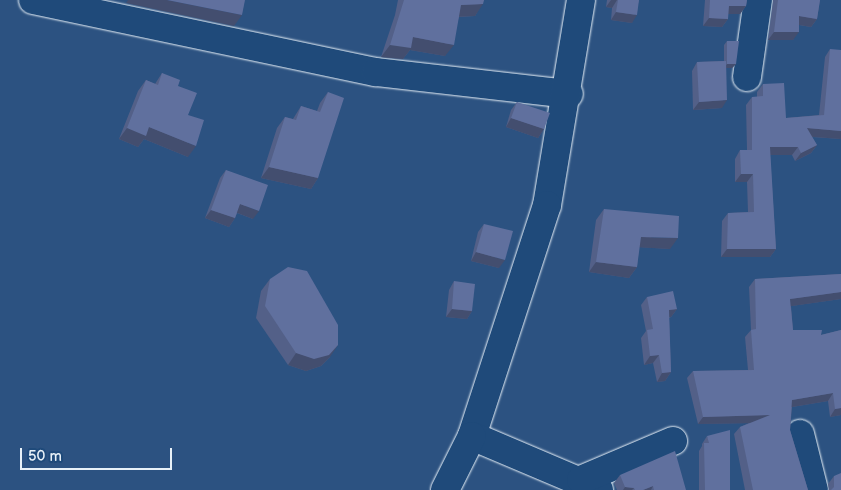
<!DOCTYPE html>
<html>
<head>
<meta charset="utf-8">
<style>
  body { margin:0 }
  #map { position:relative; width:841px; height:490px; overflow:hidden; background:#2c5281; font-family:"Balsamiq Sans",sans-serif }
  div>[style] { position:absolute }
  .roads { filter:drop-shadow(0 0 1px #e8f1f8) drop-shadow(0 0 1px #e8f1f8) }
  .minor>* { height:28px; margin:-14px; padding:0 14px; transform-origin:14px; border-radius:14px; background:#1f4a7a }
  .wall>* { inset:0; background:#536088 }
  .shaded-wall>* { inset:0; background:#434e6f }
  .building>* { inset:0; background:#60709e }
  span { translate:-50% -50%; white-space:nowrap; text-align:center; line-height:1.15; -webkit-text-stroke:5px #1f4a7a; paint-order:stroke }
  .scale { position:absolute; left:20px; top:448px; width:152px; height:22px; box-sizing:border-box; border:2px solid #e8f1f8; border-top:0; padding-left:6px; font-size:15px; line-height:18px; white-space:nowrap; color:#e8f1f8; -webkit-text-stroke:4px #1f4a7a; paint-order:stroke }
</style>
</head>
<body>
<div id="map">
  <div class="roads">
    <div class="minor">
      <div style="left:33px;top:0;width:350px;rotate:11.9deg"></div>
      <div style="left:376px;top:72px;width:194px;rotate:6.5deg"></div>
      <div style="left:581px;top:0;width:208px;rotate:99.4deg"></div>
      <div style="left:547px;top:205px;width:243px;rotate:108deg"></div>
      <div style="left:472px;top:436px;width:138px;rotate:23deg"></div>
      <div style="left:747px;top:77px;width:78px;rotate:-81.9deg"></div>
      <div style="left:800px;top:434px;width:58px;rotate:76deg"></div>
      <div style="left:581px;top:480px;width:100px;rotate:-23deg"></div>
      <div style="left:445px;top:490px;width:60px;rotate:-63.4deg"></div>
    </div>
  </div>
  <div class="wall">
    <div style="clip-path:polygon(398px 0,484px 0,475px 16px,459px 17px,445px 56px,410px 50px,403px 59px,381px 57px,395px 15px)"></div>
    <div style="clip-path:polygon(607px 0,639px 0,632px 23px,611px 20px,612px 8px,606px 7px)"></div>
    <div style="clip-path:polygon(705px 0,747px 0,746px 6px,740px 14px,728px 14px,728px 19px,722px 27px,703px 26px)"></div>
    <div style="clip-path:polygon(773px 0,820px 0,817px 19px,811px 27px,799px 25px,793px 40px,768px 40px,773px 2px)"></div>
    <div style="clip-path:polygon(727px 41px,736px 64px,732px 68px,726px 68px,722px 108px,693px 110px,692px 71px,697px 62px,724px 61px,724px 45px)"></div>
    <div style="clip-path:polygon(830px 49px,841px 139px,812px 137px,817px 145px,811px 153px,795px 161px,792px 155px,770px 155px,776px 249px,770px 257px,721px 257px,722px 221px,728px 213px,748px 212px,747px 182px,735px 182px,735px 159px,740px 150px,747px 150px,746px 105px,752px 97px,757px 97px,757px 92px,763px 84px,786px 118px,819px 115px,825px 57px)"></div>
    <div style="clip-path:polygon(162px 73px,178px 86px,188px 115px,188px 157px,144px 139px,138px 147px,119px 139px,138px 91px,146px 80px,155px 84px)"></div>
    <div style="clip-path:polygon(328px 92px,318px 178px,311px 189px,261px 178px,277px 128px,285px 117px,293px 119px,301px 106px,317px 111px,320px 103px)"></div>
    <div style="clip-path:polygon(517px 102px,544px 129px,538px 138px,506px 127px,511px 110px)"></div>
    <div style="clip-path:polygon(226px 170px,253px 219px,237px 213px,235px 218px,229px 227px,205px 218px,220px 178px)"></div>
    <div style="clip-path:polygon(604px 209px,670px 249px,639px 247px,637px 267px,629px 278px,589px 272px,596px 220px)"></div>
    <div style="clip-path:polygon(484px 224px,499px 268px,471px 261px,478px 232px)"></div>
    <div style="clip-path:polygon(841px 274px,841px 299px,791px 306px,793px 330px,821px 335px,841px 330px,841px 415px,830px 417px,828px 401px,792px 407px,790px 430px,808px 490px,745px 490px,734px 434px,740px 427px,749px 423px,698px 424px,687px 378px,693px 371px,748px 370px,745px 337px,751px 330px,749px 287px,755px 279px)"></div>
    <div style="clip-path:polygon(270px 279px,330px 357px,321px 366px,306px 371px,288px 365px,256px 318px,261px 291px)"></div>
    <div style="clip-path:polygon(454px 281px,472px 311px,467px 319px,446px 317px,449px 290px)"></div>
    <div style="clip-path:polygon(647px 297px,677px 309px,671px 317px,669px 318px,671px 372px,665px 381px,657px 382px,653px 363px,644px 365px,641px 338px,646px 331px,641px 305px)"></div>
    <div style="clip-path:polygon(707px 436px,730px 490px,699px 490px,699px 451px,702px 446px,702px 444px)"></div>
    <div style="clip-path:polygon(620px 475px,686px 490px,617px 490px,614px 483px)"></div>
    <div style="clip-path:polygon(834px 476px,841px 490px,829px 490px,828px 484px)"></div>
  </div>
  <div class="shaded-wall">
    <div style="clip-path:polygon(128px 0,167px 0,242px 15px,234px 26px,126px 3px)"></div>
    <div style="clip-path:polygon(611px 0,617px 0,612px 8px,606px 7px)"></div>
    <div style="clip-path:polygon(483px 4px,475px 16px,453px 17px,461px 5px)"></div>
    <div style="clip-path:polygon(729px 6px,746px 6px,740px 14px,723px 14px)"></div>
    <div style="clip-path:polygon(616px 12px,637px 15px,632px 23px,611px 20px)"></div>
    <div style="clip-path:polygon(799px 16px,817px 19px,811px 27px,794px 24px)"></div>
    <div style="clip-path:polygon(709px 18px,728px 19px,722px 27px,703px 26px)"></div>
    <div style="clip-path:polygon(774px 32px,799px 32px,793px 40px,768px 40px)"></div>
    <div style="clip-path:polygon(413px 37px,454px 45px,445px 56px,410px 50px,403px 59px,381px 57px,390px 45px)"></div>
    <div style="clip-path:polygon(727px 64px,736px 64px,732px 68px,724px 68px)"></div>
    <div style="clip-path:polygon(727px 100px,722px 108px,693px 110px,699px 102px)"></div>
    <div style="clip-path:polygon(511px 118px,544px 129px,538px 138px,506px 127px)"></div>
    <div style="clip-path:polygon(149px 127px,196px 146px,188px 157px,144px 139px,138px 147px,119px 139px,127px 128px)"></div>
    <div style="clip-path:polygon(807px 128px,841px 131px,841px 139px,801px 136px)"></div>
    <div style="clip-path:polygon(817px 145px,811px 153px,795px 161px,801px 153px)"></div>
    <div style="clip-path:polygon(770px 147px,798px 147px,792px 155px,764px 155px)"></div>
    <div style="clip-path:polygon(269px 167px,318px 178px,311px 189px,261px 178px)"></div>
    <div style="clip-path:polygon(741px 174px,753px 174px,747px 182px,735px 182px)"></div>
    <div style="clip-path:polygon(240px 204px,259px 211px,253px 219px,235px 212px)"></div>
    <div style="clip-path:polygon(211px 210px,235px 218px,229px 227px,205px 218px)"></div>
    <div style="clip-path:polygon(641px 237px,678px 238px,670px 249px,633px 247px)"></div>
    <div style="clip-path:polygon(727px 249px,776px 249px,770px 257px,721px 257px)"></div>
    <div style="clip-path:polygon(476px 252px,505px 260px,499px 268px,471px 261px)"></div>
    <div style="clip-path:polygon(596px 262px,637px 267px,629px 278px,589px 272px)"></div>
    <div style="clip-path:polygon(841px 292px,841px 299px,785px 307px,790px 299px)"></div>
    <div style="clip-path:polygon(452px 309px,472px 311px,467px 319px,446px 317px)"></div>
    <div style="clip-path:polygon(677px 309px,671px 317px,663px 318px,669px 310px)"></div>
    <div style="clip-path:polygon(338px 345px,330px 357px,321px 366px,306px 371px,288px 365px,296px 353px)"></div>
    <div style="clip-path:polygon(659px 355px,653px 363px,644px 365px,650px 356px)"></div>
    <div style="clip-path:polygon(671px 372px,665px 381px,657px 382px,662px 373px)"></div>
    <div style="clip-path:polygon(833px 393px,828px 401px,786px 408px,792px 400px)"></div>
    <div style="clip-path:polygon(841px 408px,841px 415px,830px 417px,835px 409px)"></div>
    <div style="clip-path:polygon(770px 415px,764px 423px,698px 424px,703px 417px)"></div>
    <div style="clip-path:polygon(653px 486px,651px 490px,643px 490px)"></div>
    <div style="clip-path:polygon(625px 487px,634px 488px,632px 490px,623px 490px)"></div>
  </div>
  <div class="building">
    <div style="clip-path:polygon(167px 0,245px 0,242px 15px)"></div>
    <div style="clip-path:polygon(404px 0,484px 0,483px 4px,461px 5px,454px 45px,413px 37px,411px 48px,390px 45px)"></div>
    <div style="clip-path:polygon(618px 0,639px 0,637px 15px,616px 12px)"></div>
    <div style="clip-path:polygon(710px 0,747px 0,746px 6px,729px 6px,728px 19px,709px 18px)"></div>
    <div style="clip-path:polygon(778px 0,820px 0,817px 19px,799px 16px,799px 32px,774px 32px)"></div>
    <div style="clip-path:polygon(727px 41px,739px 41px,736px 64px,727px 64px)"></div>
    <div style="clip-path:polygon(830px 49px,841px 50px,841px 131px,807px 128px,817px 145px,801px 153px,798px 147px,770px 147px,776px 249px,727px 249px,728px 213px,754px 212px,753px 174px,741px 174px,740px 150px,752px 150px,752px 97px,763px 96px,763px 84px,784px 83px,786px 118px,824px 115px)"></div>
    <div style="clip-path:polygon(726px 61px,727px 100px,699px 102px,697px 62px)"></div>
    <div style="clip-path:polygon(162px 73px,180px 80px,178px 86px,197px 93px,188px 115px,204px 120px,196px 146px,149px 127px,146px 136px,127px 128px,146px 80px,158px 85px)"></div>
    <div style="clip-path:polygon(328px 92px,344px 98px,318px 178px,269px 167px,285px 117px,296px 120px,301px 106px,320px 112px)"></div>
    <div style="clip-path:polygon(517px 102px,550px 113px,544px 129px,511px 118px)"></div>
    <div style="clip-path:polygon(226px 170px,268px 185px,259px 211px,240px 204px,235px 218px,211px 210px)"></div>
    <div style="clip-path:polygon(604px 209px,679px 216px,678px 238px,641px 237px,637px 267px,596px 262px)"></div>
    <div style="clip-path:polygon(484px 224px,513px 231px,505px 260px,476px 252px)"></div>
    <div style="clip-path:polygon(288px 267px,307px 271px,338px 325px,338px 345px,329px 355px,314px 359px,296px 353px,265px 306px,270px 279px)"></div>
    <div style="clip-path:polygon(841px 274px,841px 292px,790px 299px,793px 330px,822px 330px,821px 335px,841px 330px,841px 408px,835px 409px,833px 393px,792px 400px,790px 430px,808px 490px,753px 490px,740px 427px,770px 415px,703px 417px,693px 371px,754px 370px,751px 330px,756px 329px,755px 279px)"></div>
    <div style="clip-path:polygon(454px 281px,475px 284px,472px 311px,452px 309px)"></div>
    <div style="clip-path:polygon(673px 291px,677px 309px,669px 310px,671px 372px,662px 373px,659px 355px,650px 356px,647px 330px,653px 329px,647px 297px)"></div>
    <div style="clip-path:polygon(730px 430px,730px 490px,705px 490px,704px 443px,709px 443px,707px 436px)"></div>
    <div style="clip-path:polygon(675px 451px,686px 490px,654px 490px,653px 486px,643px 490px,635px 490px,634px 488px,625px 487px,620px 475px)"></div>
    <div style="clip-path:polygon(841px 473px,841px 490px,831px 490px,834px 487px,834px 476px)"></div>
  </div>
  <div class="scale">50 m</div>
</div>
</body>
</html>
